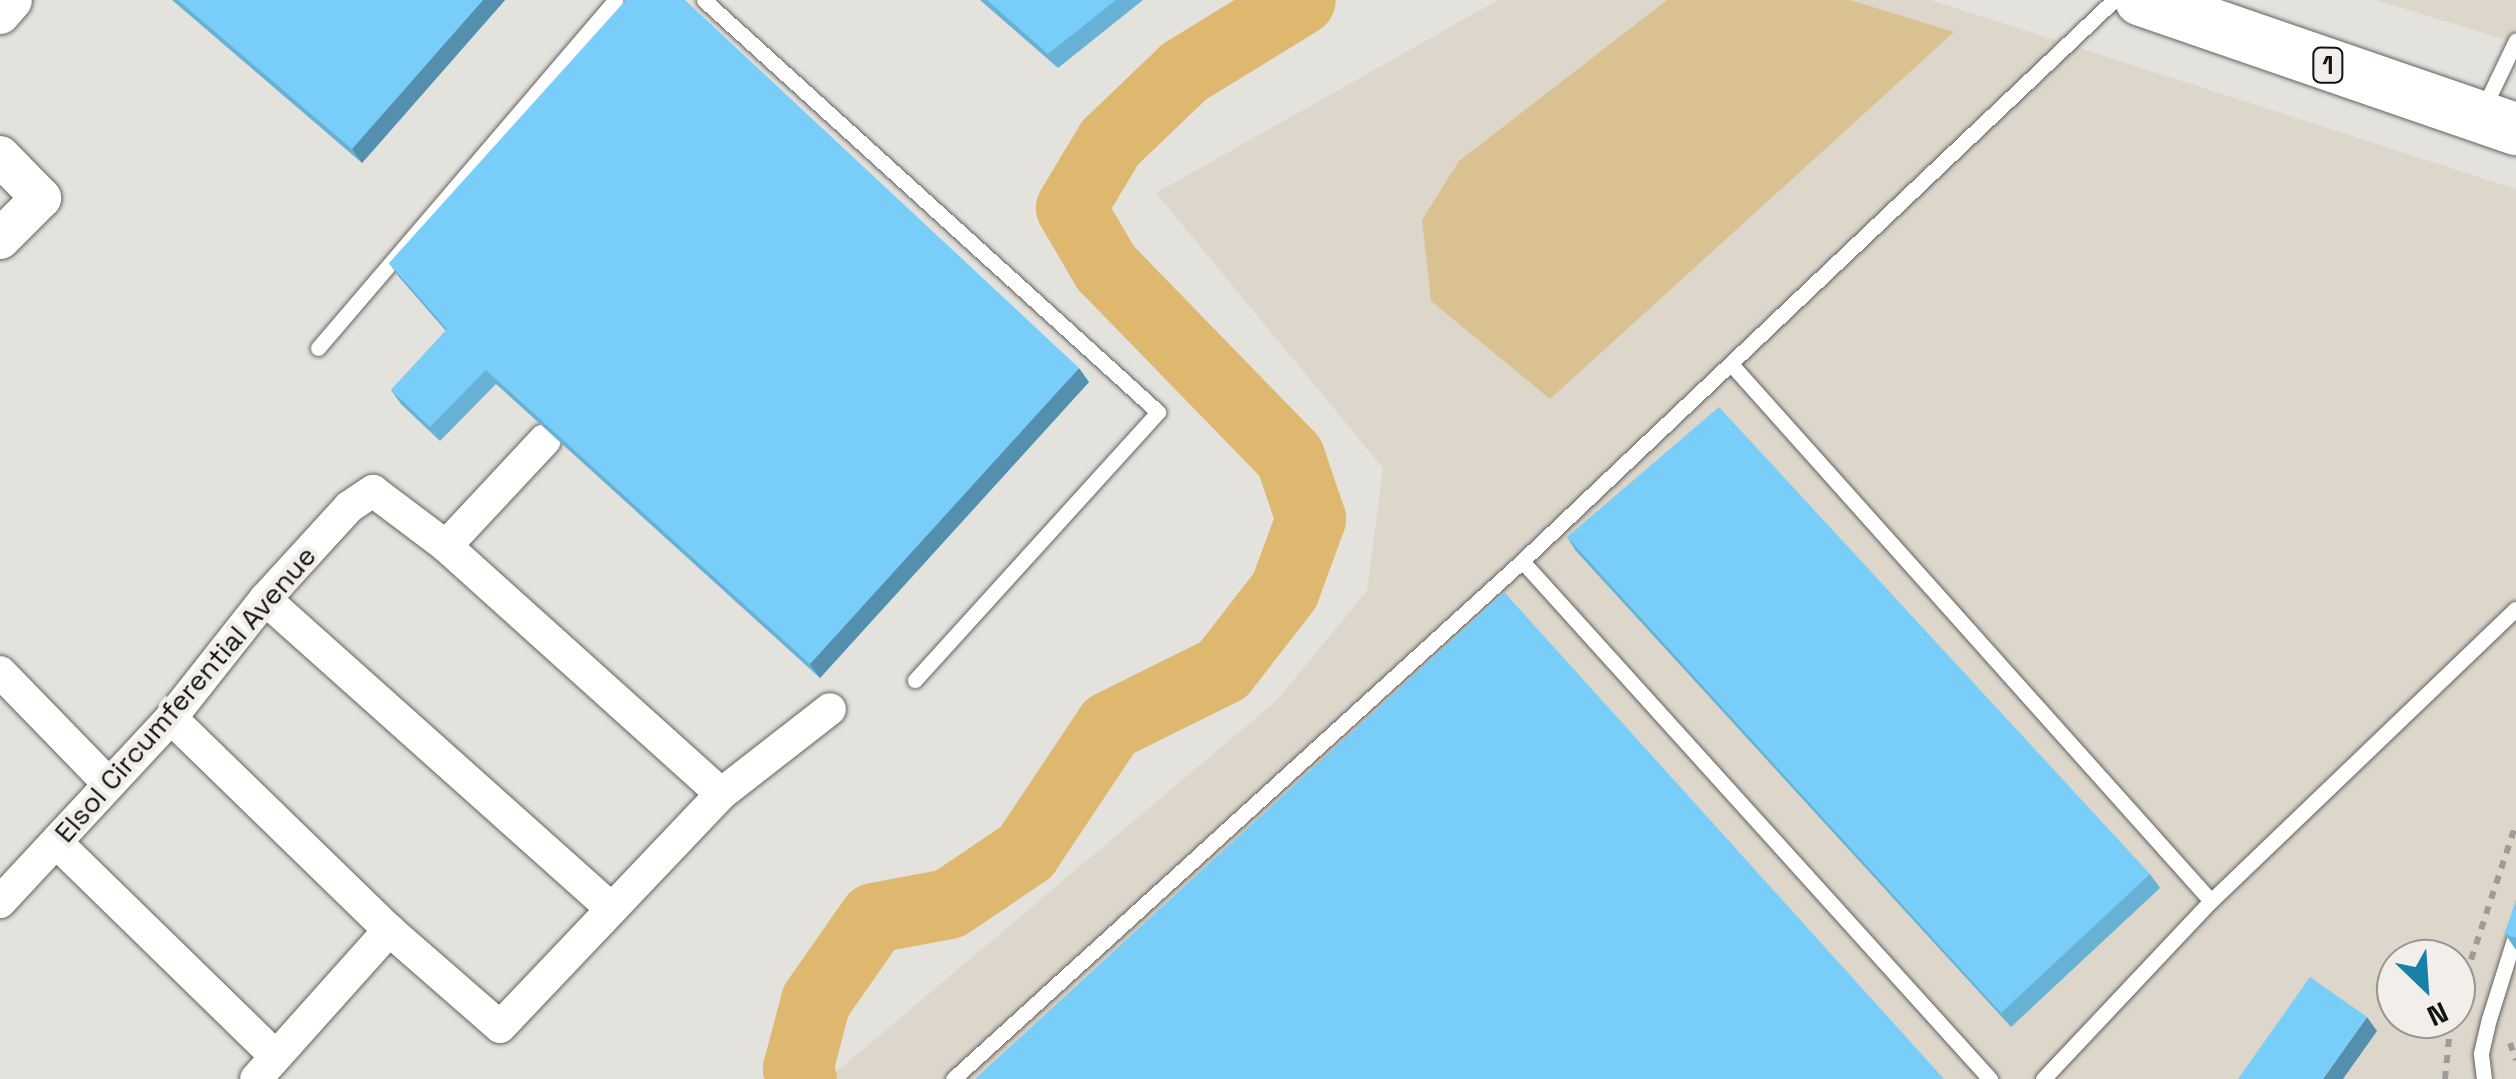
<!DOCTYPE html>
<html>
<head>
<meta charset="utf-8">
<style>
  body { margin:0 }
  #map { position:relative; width:2516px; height:1079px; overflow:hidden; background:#e4e2dd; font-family:"Space Grotesk",sans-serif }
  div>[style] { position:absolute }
  .built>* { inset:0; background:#ddd7cb }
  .green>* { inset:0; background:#dac192 }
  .river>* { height:70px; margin:-35px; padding:0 35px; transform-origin:35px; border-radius:35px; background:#deb86f }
  .path>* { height:6px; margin-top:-3px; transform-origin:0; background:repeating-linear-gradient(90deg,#9d9c98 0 8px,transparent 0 16px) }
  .roads { filter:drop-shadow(0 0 2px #64625e) drop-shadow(0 0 2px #64625e) }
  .service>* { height:15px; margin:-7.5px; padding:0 7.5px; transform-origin:7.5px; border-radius:7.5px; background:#fff }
  .minor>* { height:32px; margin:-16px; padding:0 16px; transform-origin:16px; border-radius:16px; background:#fff }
  .tertiary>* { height:40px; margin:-20px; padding:0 20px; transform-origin:20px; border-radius:20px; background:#fff }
  .trunk>* { height:52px; margin:-26px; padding:0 26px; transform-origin:26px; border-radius:26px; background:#fff }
  .wall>* { inset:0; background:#67b1d5 }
  .shaded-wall>* { inset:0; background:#5490ae }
  .building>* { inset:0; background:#78cef8 }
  span { translate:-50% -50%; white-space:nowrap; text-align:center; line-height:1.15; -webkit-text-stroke:9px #f2efea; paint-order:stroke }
  .shield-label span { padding:2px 8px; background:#f2efea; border:2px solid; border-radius:8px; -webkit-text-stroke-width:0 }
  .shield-label { font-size:25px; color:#131311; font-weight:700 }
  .street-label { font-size:28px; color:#131311 }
  .north { position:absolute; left:2376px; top:939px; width:100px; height:100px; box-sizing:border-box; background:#f2efea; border:2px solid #999793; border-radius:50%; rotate:155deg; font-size:28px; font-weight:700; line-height:40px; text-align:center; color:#131311 }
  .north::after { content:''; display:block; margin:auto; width:35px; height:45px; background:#1781aa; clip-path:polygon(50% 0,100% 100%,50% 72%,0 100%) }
</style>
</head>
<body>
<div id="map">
  <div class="built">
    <div style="clip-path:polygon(evenodd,1498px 0,1931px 0,2516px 189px,2516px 1079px,828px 1079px,1277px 700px,1367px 591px,1383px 468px,1156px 193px,1498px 0,2396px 959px,2456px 959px,2456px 1019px,2396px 1019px,2396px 959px)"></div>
    <div style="clip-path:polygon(2376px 0,2516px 0,2516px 43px)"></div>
  </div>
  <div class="green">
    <div style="clip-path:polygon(1667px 0,1850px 0,1954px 32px,1550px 399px,1431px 301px,1422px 220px,1459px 161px)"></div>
  </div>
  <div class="river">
    <div style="left:802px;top:1079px;width:11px;rotate:-112deg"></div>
    <div style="left:798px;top:1069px;width:70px;rotate:-75.2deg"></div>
    <div style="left:816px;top:1001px;width:101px;rotate:-55.1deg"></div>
    <div style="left:874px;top:918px;width:76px;rotate:-10.6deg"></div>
    <div style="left:949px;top:904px;width:93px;rotate:-34deg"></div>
    <div style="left:1026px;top:852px;width:151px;rotate:-56.3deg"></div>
    <div style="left:1110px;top:726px;width:126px;rotate:-26.4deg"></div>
    <div style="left:1223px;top:670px;width:101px;rotate:-52.2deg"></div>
    <div style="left:1285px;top:590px;width:76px;rotate:-69.9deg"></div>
    <div style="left:1311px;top:519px;width:65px;rotate:-108.7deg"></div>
    <div style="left:1290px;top:457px;width:264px;rotate:-134.2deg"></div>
    <div style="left:1106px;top:268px;width:69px;rotate:-120.3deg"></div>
    <div style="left:1071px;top:208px;width:76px;rotate:-59deg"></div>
    <div style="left:1110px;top:143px;width:103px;rotate:-43.8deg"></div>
    <div style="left:1184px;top:72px;width:137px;rotate:-31.6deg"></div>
  </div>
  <div class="path">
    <div style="left:2456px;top:1005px;width:191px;rotate:-71.7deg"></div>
    <div style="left:2510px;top:1043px;width:18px;rotate:71deg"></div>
    <div style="left:2445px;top:1079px;width:60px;rotate:-84.3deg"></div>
  </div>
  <div class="roads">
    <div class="service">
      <div style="left:704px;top:0;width:613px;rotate:42.22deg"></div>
      <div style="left:1158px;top:412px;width:362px;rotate:132.2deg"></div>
      <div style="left:2483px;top:109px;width:76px;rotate:-64.4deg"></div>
      <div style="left:318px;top:348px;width:458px;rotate:-49.5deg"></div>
      <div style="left:1731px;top:364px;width:720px;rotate:48.21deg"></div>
      <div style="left:1522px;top:561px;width:698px;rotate:47.9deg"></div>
      <div style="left:953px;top:1079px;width:769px;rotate:-42.31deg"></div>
      <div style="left:1522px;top:561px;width:816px;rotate:-43.46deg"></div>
      <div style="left:2043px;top:1079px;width:245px;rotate:-46.7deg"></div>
      <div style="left:2211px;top:901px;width:422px;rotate:-43.8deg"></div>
      <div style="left:2484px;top:1079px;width:26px;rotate:-97deg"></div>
      <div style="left:2481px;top:1053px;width:35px;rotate:-77deg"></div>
      <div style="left:2489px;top:1019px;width:90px;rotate:-72.6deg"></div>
    </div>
    <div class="minor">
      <div style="left:446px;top:546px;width:145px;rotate:-47deg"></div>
      <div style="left:265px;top:599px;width:465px;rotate:41.8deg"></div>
      <div style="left:0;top:672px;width:156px;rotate:45.8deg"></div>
      <div style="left:171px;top:718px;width:304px;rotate:44.2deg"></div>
      <div style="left:389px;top:930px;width:147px;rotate:41.1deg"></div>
      <div style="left:500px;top:1027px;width:321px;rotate:-46.5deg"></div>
      <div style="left:721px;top:794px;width:138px;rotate:-37.9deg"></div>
      <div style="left:57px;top:843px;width:305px;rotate:44.3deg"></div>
      <div style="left:0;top:902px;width:251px;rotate:-47.1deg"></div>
      <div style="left:171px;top:718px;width:152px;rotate:-51.7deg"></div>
      <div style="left:265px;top:599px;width:125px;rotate:-47.6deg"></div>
      <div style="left:349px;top:507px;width:29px;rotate:-34deg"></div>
      <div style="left:373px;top:491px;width:91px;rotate:37deg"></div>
      <div style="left:446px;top:546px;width:370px;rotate:42deg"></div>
      <div style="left:256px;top:1079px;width:200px;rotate:-48.2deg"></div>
    </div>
    <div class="tertiary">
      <div style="left:0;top:14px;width:18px;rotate:-49deg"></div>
      <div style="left:0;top:156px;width:59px;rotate:45.7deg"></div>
      <div style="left:41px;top:198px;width:58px;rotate:135deg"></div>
    </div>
    <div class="trunk">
      <div style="left:2141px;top:0;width:397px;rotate:19deg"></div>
    </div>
  </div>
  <div class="wall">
    <div style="clip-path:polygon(172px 0,505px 0,362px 163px)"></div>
    <div style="clip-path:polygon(980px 0,1143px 0,1058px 68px)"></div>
    <div style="clip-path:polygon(389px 263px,1089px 382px,820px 678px,496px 384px,440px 441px,401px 404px,391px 390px,446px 331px,399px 277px)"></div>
    <div style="clip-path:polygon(1567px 537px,2150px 874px,2160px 888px,2011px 1027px,1576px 551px)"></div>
    <div style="clip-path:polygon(2516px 900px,2516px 950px,2505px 934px)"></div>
  </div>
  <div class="shaded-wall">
    <div style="clip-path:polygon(483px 0,505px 0,362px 163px,352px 149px)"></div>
    <div style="clip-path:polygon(1079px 368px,1089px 382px,820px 678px,810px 664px)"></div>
    <div style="clip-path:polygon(2367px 1017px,2377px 1031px,2343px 1079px,2323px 1079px)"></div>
  </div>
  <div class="building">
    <div style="clip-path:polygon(178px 0,483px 0,352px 149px)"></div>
    <div style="clip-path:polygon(626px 0,685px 0,1079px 368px,810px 664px,486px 370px,430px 427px,391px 390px,447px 329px,389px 263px)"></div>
    <div style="clip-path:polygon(987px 0,1116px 0,1048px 54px)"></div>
    <div style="clip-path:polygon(1719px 407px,2150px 874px,2001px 1013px,1567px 537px)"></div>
    <div style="clip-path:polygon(1504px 592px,1944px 1079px,975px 1079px)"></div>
    <div style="clip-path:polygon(2516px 900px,2516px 938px,2505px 934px)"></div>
    <div style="clip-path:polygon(2310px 977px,2367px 1017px,2323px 1079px,2238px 1079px)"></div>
  </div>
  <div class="shield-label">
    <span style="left:2328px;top:65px">1</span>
  </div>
  <div class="street-label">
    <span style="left:185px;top:694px;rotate:-49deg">Elsol Circumferential Avenue</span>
  </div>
  <div class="north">N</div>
</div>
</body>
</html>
